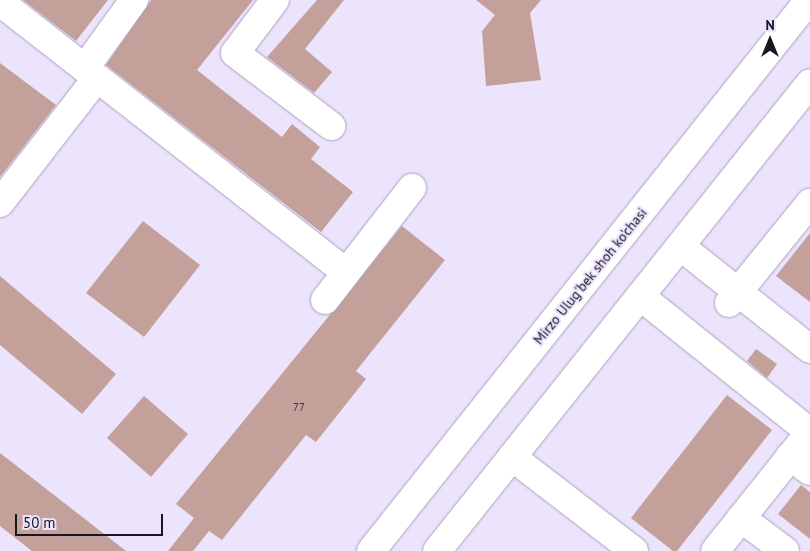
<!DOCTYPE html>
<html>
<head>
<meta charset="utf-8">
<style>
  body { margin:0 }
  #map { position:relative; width:810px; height:551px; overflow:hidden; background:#ece4fc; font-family:"PT Sans",sans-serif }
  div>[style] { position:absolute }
  .building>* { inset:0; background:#c3a09a }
  .roads { filter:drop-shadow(0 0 1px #aba2bf) drop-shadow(0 0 1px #aba2bf) }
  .minor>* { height:28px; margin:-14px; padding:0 14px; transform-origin:14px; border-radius:14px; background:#fff }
  .major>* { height:28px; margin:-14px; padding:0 14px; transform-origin:14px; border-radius:14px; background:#fff }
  span { translate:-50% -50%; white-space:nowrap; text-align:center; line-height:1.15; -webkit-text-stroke:4px #ece4fc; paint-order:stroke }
  .number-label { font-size:11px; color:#44383e }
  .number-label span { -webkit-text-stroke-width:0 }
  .street-label { font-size:14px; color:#191620 }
  .north { position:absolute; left:745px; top:15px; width:50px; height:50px; -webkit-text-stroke:4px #ece4fc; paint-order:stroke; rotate:0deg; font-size:14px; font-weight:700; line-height:20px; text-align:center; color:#191620 }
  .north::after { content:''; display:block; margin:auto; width:18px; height:22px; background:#191620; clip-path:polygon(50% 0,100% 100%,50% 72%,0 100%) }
  .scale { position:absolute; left:15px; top:514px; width:148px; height:22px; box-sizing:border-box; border:2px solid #191620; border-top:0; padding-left:6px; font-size:15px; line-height:18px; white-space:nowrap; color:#191620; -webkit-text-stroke:4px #ece4fc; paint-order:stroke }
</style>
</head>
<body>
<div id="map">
  <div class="building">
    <div style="clip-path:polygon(23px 0,108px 0,76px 41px)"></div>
    <div style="clip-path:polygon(151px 0,253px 0,197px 70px,282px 137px,292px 124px,320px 147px,311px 159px,353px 192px,321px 232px,106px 65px)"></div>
    <div style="clip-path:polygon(317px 0,344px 0,305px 49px,332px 72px,314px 93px,267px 57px)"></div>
    <div style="clip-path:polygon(476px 0,541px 0,530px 13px,541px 80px,486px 86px,482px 31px,495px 15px)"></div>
    <div style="clip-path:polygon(0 63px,56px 105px,0 177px)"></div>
    <div style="clip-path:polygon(143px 221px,200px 265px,144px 337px,86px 293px)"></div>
    <div style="clip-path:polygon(402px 226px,445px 260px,356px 371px,366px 379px,316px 442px,306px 435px,222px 540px,209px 531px,193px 551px,168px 551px,194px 518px,176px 504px)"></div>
    <div style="clip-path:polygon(810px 233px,810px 302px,776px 276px)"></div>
    <div style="clip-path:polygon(0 276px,116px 374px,82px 414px,0 345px)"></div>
    <div style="clip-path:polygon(756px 349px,777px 364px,767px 378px,747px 361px)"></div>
    <div style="clip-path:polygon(727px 395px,772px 430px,677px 551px,673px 551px,631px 518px)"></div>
    <div style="clip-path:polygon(144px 396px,188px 434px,151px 477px,107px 438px)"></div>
    <div style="clip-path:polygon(0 453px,126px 551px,32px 551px,0 526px)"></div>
    <div style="clip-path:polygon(801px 485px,810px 492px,810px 539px,778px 514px)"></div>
  </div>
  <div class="roads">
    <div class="minor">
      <div style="left:275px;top:0;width:66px;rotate:127deg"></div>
      <div style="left:235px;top:53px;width:121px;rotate:37.2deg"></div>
      <div style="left:0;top:2px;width:439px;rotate:38deg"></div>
      <div style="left:85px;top:68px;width:84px;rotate:-54.2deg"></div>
      <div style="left:0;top:203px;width:158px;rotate:-52.2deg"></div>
      <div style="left:680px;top:246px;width:166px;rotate:38.4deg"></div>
      <div style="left:640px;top:296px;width:218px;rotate:38.7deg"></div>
      <div style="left:810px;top:432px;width:152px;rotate:128.6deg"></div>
      <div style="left:325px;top:300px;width:142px;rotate:-52.2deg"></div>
      <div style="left:729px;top:303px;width:129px;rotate:-51deg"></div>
      <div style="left:790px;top:456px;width:25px;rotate:37deg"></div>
      <div style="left:512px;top:457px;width:154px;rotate:37.6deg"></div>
      <div style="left:741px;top:518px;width:55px;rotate:36.9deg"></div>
    </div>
    <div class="major">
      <div style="left:371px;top:551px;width:704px;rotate:-51.52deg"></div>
      <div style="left:437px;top:551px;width:598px;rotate:-51.44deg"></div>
    </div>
  </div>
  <div class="number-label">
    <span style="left:299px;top:407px">77</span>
  </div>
  <div class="street-label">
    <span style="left:590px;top:276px;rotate:-51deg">Mirzo Ulug'bek shoh ko'chasi</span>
  </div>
  <div class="north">N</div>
  <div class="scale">50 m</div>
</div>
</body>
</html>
